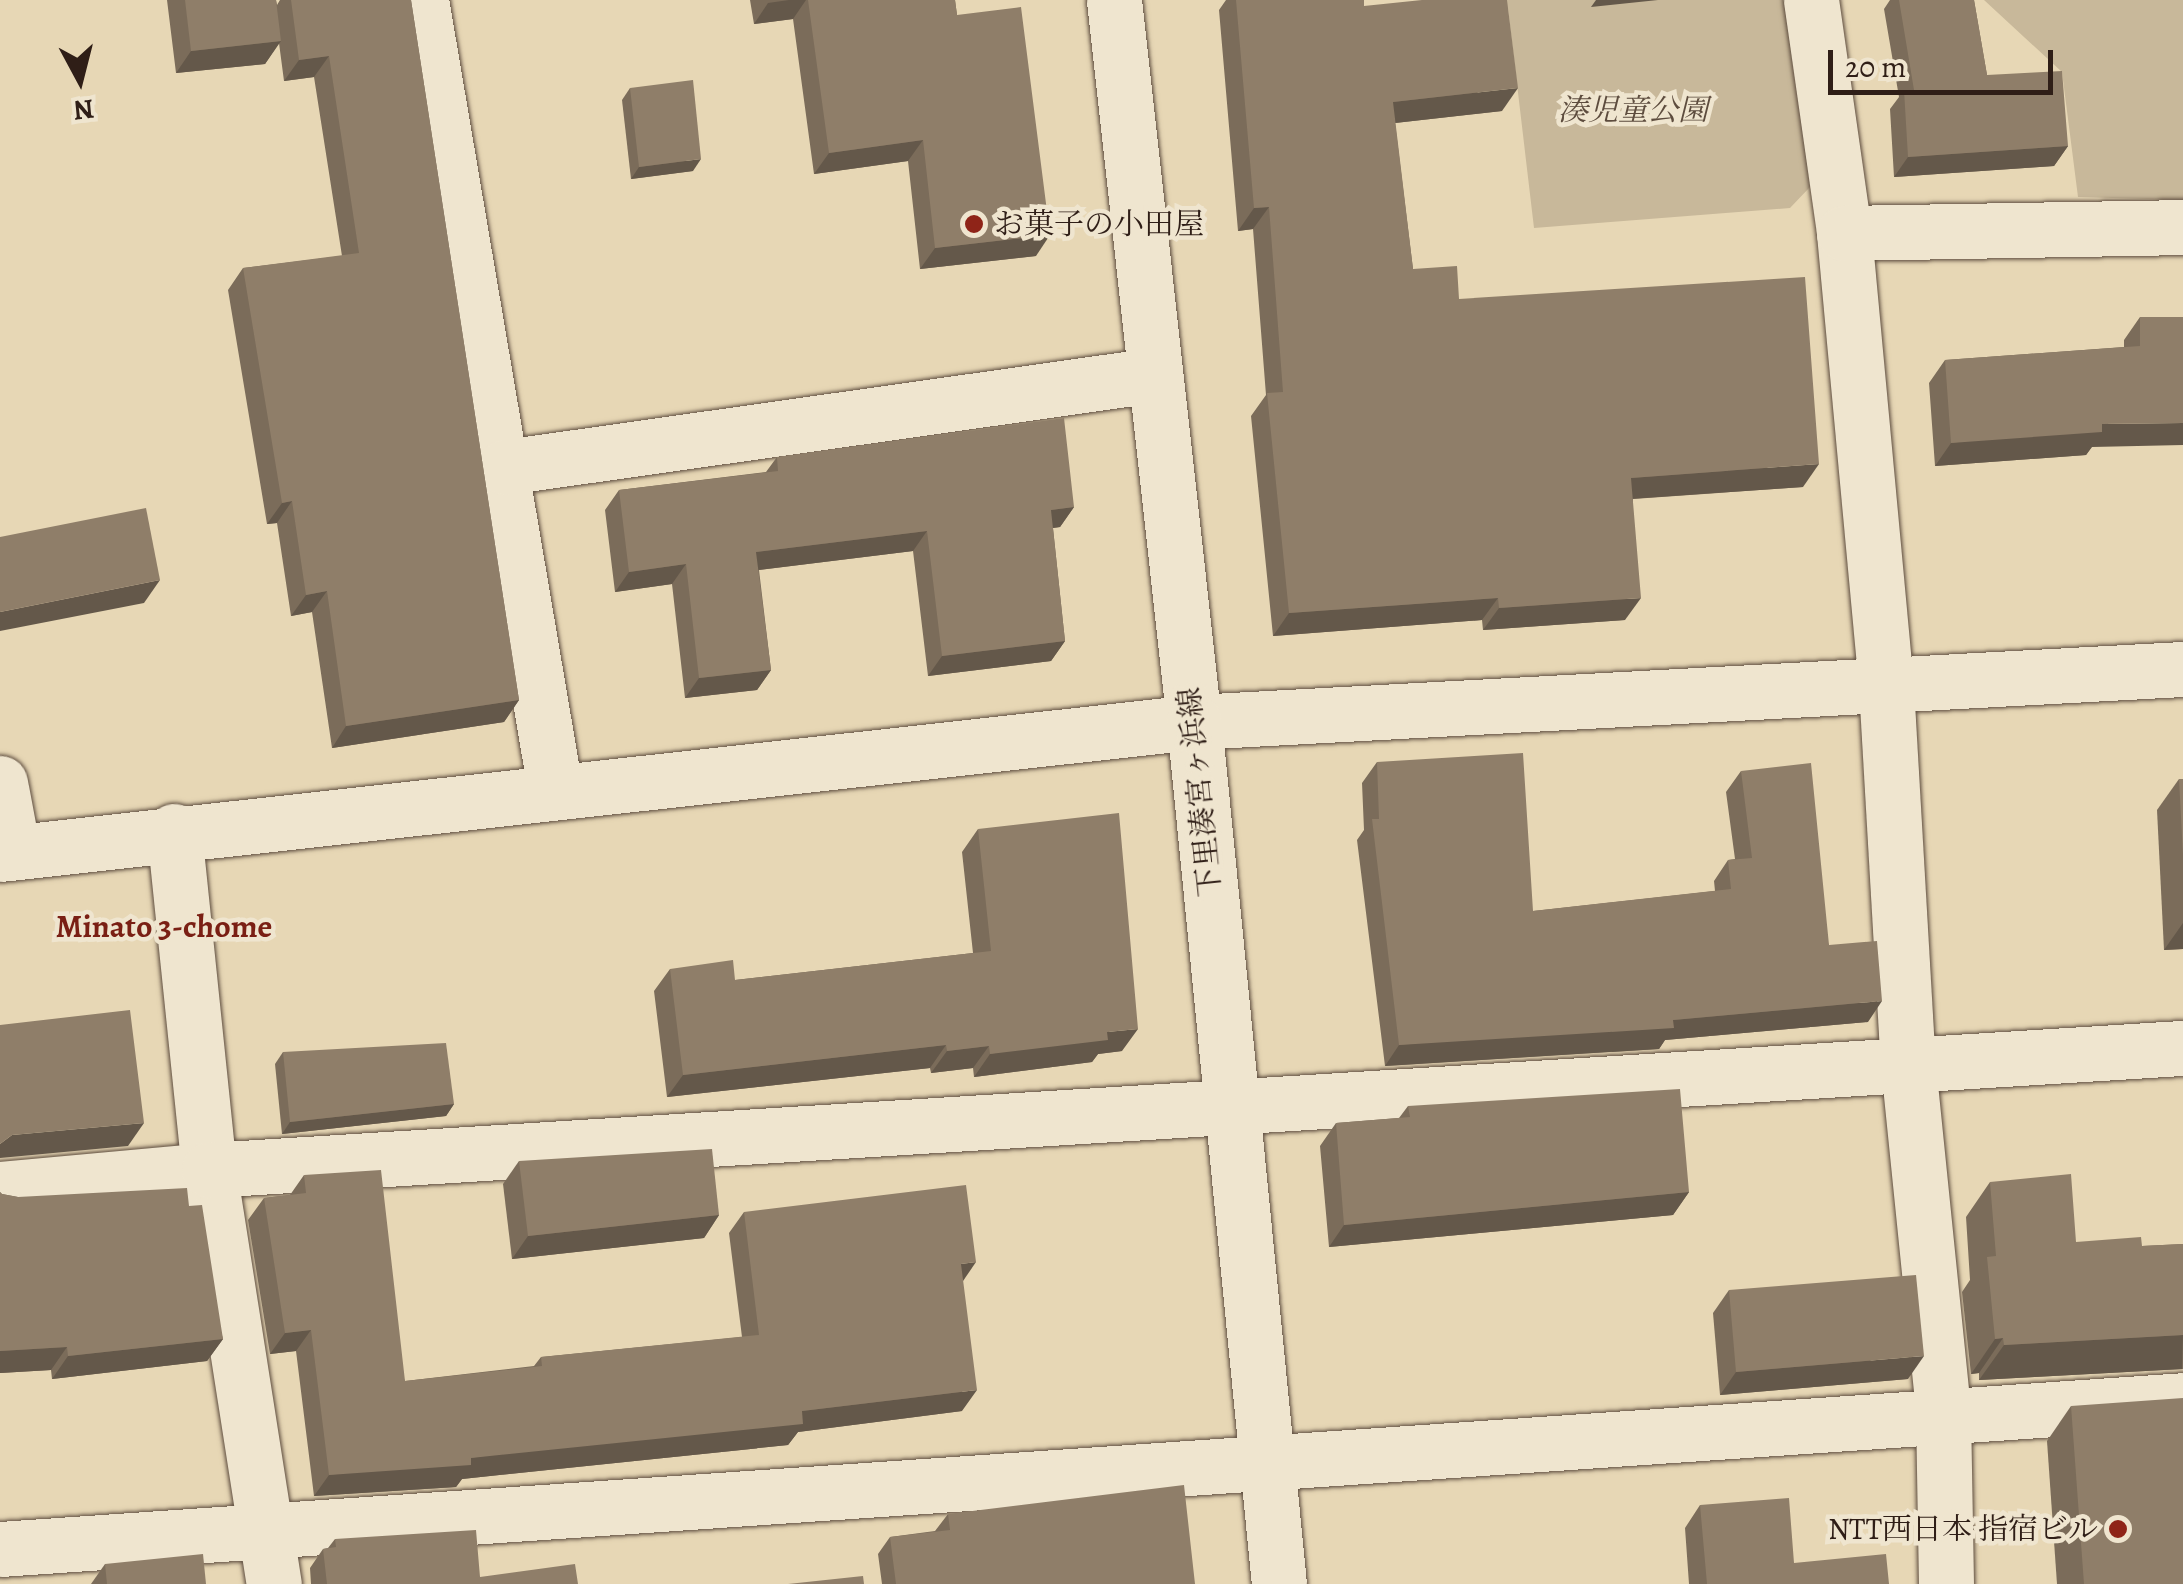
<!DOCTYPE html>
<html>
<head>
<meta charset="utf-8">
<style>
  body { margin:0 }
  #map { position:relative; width:2183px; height:1584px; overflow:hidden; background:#e7d7b5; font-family:Alegreya,"Noto Serif JP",serif }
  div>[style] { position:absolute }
  .green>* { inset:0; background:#c8b89a }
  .roads { filter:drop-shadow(0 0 2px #5d4c3e) drop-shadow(0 0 2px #5d4c3e) }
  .minor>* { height:55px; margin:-27.5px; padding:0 27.5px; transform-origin:27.5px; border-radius:27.5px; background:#efe5cf }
  .tertiary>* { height:55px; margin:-27.5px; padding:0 27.5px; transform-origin:27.5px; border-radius:27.5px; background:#efe5cf }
  .secondary>* { height:55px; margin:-27.5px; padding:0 27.5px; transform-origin:27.5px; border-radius:27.5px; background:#efe5cf }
  .wall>* { inset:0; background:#7b6c5a }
  .shaded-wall>* { inset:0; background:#64584a }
  .building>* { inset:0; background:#8f7e69 }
  .dots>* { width:28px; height:28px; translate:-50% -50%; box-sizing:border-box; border:5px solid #efe5cf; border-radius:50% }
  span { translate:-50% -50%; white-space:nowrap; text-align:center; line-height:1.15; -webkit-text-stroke:9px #efe5cf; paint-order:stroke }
  .park-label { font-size:30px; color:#5d4c3e; font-style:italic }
  .poi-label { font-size:30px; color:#2f1e17 }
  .left { translate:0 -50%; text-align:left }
  .right { translate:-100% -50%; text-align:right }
  .street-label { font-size:30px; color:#2f1e17 }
  .neighbourhood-label { font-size:32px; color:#7a1f14; font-weight:700 }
  .north { position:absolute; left:30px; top:30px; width:100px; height:100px; -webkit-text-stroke:8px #efe5cf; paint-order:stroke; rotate:173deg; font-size:28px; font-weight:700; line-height:40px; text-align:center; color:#2f1e17 }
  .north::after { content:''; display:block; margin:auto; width:35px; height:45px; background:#2f1e17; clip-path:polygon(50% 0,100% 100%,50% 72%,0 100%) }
  .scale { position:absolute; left:1828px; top:50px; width:225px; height:45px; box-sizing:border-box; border:5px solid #2f1e17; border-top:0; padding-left:12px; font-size:30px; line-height:35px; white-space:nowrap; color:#2f1e17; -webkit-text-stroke:8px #efe5cf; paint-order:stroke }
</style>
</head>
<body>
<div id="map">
  <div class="green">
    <div style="clip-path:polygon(1474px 0,1787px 0,1810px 187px,1790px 208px,1534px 228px,1508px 8px)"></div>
    <div style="clip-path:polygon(1984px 0,2183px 0,2183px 200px,2078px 197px,2062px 72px)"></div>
  </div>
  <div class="roads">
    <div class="minor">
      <div style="left:421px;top:0;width:800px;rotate:80.36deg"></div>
      <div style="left:1811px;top:0;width:235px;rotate:81.9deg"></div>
      <div style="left:1844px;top:233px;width:455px;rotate:84.7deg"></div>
      <div style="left:1886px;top:686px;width:380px;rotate:86.7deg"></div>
      <div style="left:1908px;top:1065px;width:349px;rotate:84.2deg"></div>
      <div style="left:1943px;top:1412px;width:172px;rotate:89deg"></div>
      <div style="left:1844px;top:233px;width:339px;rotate:-1deg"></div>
      <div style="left:505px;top:467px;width:655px;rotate:-8.07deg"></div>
      <div style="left:0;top:783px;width:70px;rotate:79.3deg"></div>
      <div style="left:174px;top:831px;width:341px;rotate:84.1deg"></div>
      <div style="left:209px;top:1170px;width:419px;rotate:81.1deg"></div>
      <div style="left:0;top:854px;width:1201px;rotate:-6.31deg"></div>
      <div style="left:0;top:1189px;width:210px;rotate:-5.2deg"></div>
      <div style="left:209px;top:1170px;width:1978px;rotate:-3.54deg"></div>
      <div style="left:0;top:1549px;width:2188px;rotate:-3.9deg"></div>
    </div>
    <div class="tertiary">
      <div style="left:1194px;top:722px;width:990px;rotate:-3.07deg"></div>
    </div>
    <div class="secondary">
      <div style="left:1114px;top:0;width:726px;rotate:83.68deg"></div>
      <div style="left:1194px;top:722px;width:866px;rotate:84.37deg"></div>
    </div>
  </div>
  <div class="wall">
    <div style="clip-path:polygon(167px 0,276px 0,277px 5px,280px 0,411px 0,519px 700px,504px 722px,332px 748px,312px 612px,291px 616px,277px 523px,267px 524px,228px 290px,243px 268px,342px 256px,314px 77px,284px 81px,279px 43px,265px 64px,176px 73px)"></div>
    <div style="clip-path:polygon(750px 0,955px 0,957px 15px,1036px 256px,920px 269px,908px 161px,814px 174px,793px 19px,754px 24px)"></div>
    <div style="clip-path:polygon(1226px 0,1364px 0,1364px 6px,1502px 111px,1395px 123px,1413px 269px,1459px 299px,1803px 487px,1633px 499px,1625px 620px,1483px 630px,1482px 620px,1273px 636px,1251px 416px,1266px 395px,1253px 229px,1238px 231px,1219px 10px)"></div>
    <div style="clip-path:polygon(1890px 0,1974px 0,1987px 75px,2068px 146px,2054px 166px,1894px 177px,1890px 109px,1899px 97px,1884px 9px)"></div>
    <div style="clip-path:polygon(630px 88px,693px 171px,631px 179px,622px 100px)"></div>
    <div style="clip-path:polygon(2140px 317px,2183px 317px,2086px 455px,1935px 466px,1929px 383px,1945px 360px,2124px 347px,2124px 340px)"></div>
    <div style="clip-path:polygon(777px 457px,1074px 507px,1060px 527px,1053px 528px,1065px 641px,1051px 661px,928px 676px,913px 551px,759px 570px,771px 670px,757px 690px,685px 698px,672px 584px,615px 592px,605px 510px,619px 490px,766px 472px)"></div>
    <div style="clip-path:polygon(1377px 762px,1533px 911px,1715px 891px,1714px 881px,1728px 860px,1735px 859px,1726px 792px,1741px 771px,1868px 1022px,1665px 1040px,1659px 1049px,1385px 1066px,1357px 840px,1364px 830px,1362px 783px)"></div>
    <div style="clip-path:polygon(2179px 779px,2183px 779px,2183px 949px,2164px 950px,2157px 810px)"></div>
    <div style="clip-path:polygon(978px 829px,1122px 1051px,1098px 1054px,1092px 1062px,974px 1077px,973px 1068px,931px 1073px,930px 1068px,667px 1097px,654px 991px,670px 969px,735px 980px,973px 953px,962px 852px)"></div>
    <div style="clip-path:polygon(283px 1052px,454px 1104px,446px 1116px,282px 1134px,275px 1064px)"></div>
    <div style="clip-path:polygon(1408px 1106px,1689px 1192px,1673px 1215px,1329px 1247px,1320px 1146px,1336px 1123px,1399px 1118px)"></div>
    <div style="clip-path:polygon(519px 1161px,719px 1215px,704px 1238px,512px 1259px,503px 1184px)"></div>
    <div style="clip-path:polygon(304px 1175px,405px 1381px,534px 1366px,541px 1357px,742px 1337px,729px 1233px,744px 1212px,963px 1281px,962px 1411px,798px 1432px,788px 1445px,462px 1479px,456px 1487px,314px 1496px,296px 1351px,270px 1354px,248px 1220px,264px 1198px,290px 1195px)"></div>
    <div style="clip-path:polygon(1990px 1182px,2076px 1242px,2142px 1246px,2183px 1244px,2183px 1369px,1979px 1380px,1979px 1373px,1971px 1374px,1962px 1292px,1970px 1280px,1966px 1217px)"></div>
    <div style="clip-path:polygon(0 1192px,2px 1194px,18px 1197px,189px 1206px,223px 1339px,207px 1361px,52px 1379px,51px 1370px,0 1373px)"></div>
    <div style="clip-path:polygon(1729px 1290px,1908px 1379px,1720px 1395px,1713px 1313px)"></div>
    <div style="clip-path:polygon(2071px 1406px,2183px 1584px,2057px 1584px,2047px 1441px)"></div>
    <div style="clip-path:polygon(1700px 1505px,1794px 1563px,1889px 1584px,1689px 1584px,1685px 1528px)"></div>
    <div style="clip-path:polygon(948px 1514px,1195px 1584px,882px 1584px,878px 1554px,890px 1537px,935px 1531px)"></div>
    <div style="clip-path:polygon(335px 1539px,480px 1577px,578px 1584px,311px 1584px,310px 1568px,323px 1549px,328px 1548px)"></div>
    <div style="clip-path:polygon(105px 1564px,206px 1584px,91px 1584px)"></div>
  </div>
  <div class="shaded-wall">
    <div style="clip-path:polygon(789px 0,806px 0,793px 19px,754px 24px,768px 3px)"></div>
    <div style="clip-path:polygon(1596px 0,1658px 0,1591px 7px)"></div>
    <div style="clip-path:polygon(281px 41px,265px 64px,176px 73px,191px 51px)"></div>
    <div style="clip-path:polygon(329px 56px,314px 77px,284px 81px,299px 60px)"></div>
    <div style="clip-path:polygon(1518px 88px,1502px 111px,1377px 125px,1393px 102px)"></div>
    <div style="clip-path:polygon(923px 140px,908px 161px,814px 174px,829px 153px)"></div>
    <div style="clip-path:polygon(2068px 146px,2054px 166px,1894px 177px,1908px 157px)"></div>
    <div style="clip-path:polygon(701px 159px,693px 171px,631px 179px,639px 167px)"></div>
    <div style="clip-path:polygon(1269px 207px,1253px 229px,1238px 231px,1254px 208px)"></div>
    <div style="clip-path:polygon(1050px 235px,1036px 256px,920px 269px,935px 248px)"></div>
    <div style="clip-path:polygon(2183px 423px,2183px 445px,2092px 447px,2086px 455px,1935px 466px,1951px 443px,2102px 424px)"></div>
    <div style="clip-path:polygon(1819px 464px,1803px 487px,1615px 500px,1631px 478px)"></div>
    <div style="clip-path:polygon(292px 501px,277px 523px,267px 524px,282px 503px)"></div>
    <div style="clip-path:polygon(1074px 507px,1060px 527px,1037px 530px,1051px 510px)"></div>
    <div style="clip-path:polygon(927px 531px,913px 551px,742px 572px,756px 552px)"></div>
    <div style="clip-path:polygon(686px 564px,672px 584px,615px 592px,629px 572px)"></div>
    <div style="clip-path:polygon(160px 580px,144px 603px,0 631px,0 612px)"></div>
    <div style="clip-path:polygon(327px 591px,312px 612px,291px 616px,306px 595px)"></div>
    <div style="clip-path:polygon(1498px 598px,1482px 620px,1273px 636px,1289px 613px)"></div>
    <div style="clip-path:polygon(1641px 598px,1625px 620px,1483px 630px,1499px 608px)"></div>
    <div style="clip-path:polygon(1065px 641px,1051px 661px,928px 676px,942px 656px)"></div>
    <div style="clip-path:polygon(771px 670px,757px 690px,685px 698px,699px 678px)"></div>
    <div style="clip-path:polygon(519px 700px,504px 722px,332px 748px,346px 726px)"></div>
    <div style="clip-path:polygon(2183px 923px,2183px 949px,2164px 950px)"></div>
    <div style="clip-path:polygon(1882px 1001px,1868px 1022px,1665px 1040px,1659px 1049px,1385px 1066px,1399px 1045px)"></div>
    <div style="clip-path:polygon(1138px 1029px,1122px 1051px,1098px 1054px,1092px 1062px,974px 1077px,990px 1054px,1107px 1032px)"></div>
    <div style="clip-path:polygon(946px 1045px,930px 1068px,667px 1097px,683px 1075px)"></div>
    <div style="clip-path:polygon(989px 1046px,973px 1068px,931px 1073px,947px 1051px)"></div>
    <div style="clip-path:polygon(454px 1104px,446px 1116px,282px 1134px,290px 1122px)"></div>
    <div style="clip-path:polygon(144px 1123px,128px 1146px,0 1158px,0 1144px,12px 1135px)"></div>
    <div style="clip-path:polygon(1689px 1192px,1673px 1215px,1329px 1247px,1344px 1225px)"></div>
    <div style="clip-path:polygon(719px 1215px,704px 1238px,512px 1259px,528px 1236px)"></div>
    <div style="clip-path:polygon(976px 1262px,961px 1284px,961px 1264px)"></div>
    <div style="clip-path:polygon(311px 1330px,296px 1351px,270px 1354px,285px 1333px)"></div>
    <div style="clip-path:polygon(2183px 1335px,2182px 1369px,1979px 1380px,2004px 1345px)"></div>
    <div style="clip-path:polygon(2003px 1338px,1979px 1373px,1971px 1374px,1995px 1339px)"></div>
    <div style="clip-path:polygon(223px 1339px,207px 1361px,52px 1379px,68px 1356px)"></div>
    <div style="clip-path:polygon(67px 1347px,51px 1370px,0 1373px,0 1351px)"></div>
    <div style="clip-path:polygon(1924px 1356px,1908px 1379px,1720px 1395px,1736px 1372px)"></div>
    <div style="clip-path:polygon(977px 1390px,962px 1411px,798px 1432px,788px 1445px,462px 1479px,456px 1487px,314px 1496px,329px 1475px,471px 1458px,802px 1411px)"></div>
  </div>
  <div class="building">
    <div style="clip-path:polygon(185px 0,276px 0,281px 41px,191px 51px)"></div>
    <div style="clip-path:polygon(291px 0,411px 0,519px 700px,346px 726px,327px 591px,306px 595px,292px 501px,282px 503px,243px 268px,359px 253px,329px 56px,299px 60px)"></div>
    <div style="clip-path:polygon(808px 0,955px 0,957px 15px,1021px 7px,1050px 235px,935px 248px,923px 140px,829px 153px)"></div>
    <div style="clip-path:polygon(1236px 0,1364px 0,1364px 6px,1422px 0,1507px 0,1518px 88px,1393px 102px,1413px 269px,1457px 266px,1459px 299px,1805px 277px,1819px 464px,1631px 478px,1641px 598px,1499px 608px,1498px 598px,1289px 613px,1267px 393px,1283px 392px,1269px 207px,1254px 208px)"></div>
    <div style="clip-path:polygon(1899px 0,1974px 0,1987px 75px,2062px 71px,2068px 146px,1908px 157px,1904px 90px,1914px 90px)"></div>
    <div style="clip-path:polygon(693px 80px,701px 159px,639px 167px,630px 88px)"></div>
    <div style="clip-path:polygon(2140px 317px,2183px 317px,2183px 423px,2102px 424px,2102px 432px,1951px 443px,1945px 360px,2140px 346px)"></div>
    <div style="clip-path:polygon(1064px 418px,1074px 507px,1051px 510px,1065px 641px,942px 656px,927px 531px,756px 552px,771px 670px,699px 678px,686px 564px,629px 572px,619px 490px,778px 471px,777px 457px)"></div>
    <div style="clip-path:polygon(146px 508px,160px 580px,0 612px,0 537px)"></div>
    <div style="clip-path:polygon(1523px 753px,1533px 911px,1731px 889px,1728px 860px,1752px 858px,1741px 771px,1811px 763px,1829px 945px,1877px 941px,1882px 1001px,1673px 1020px,1674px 1028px,1399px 1045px,1372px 819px,1379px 819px,1377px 762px)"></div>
    <div style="clip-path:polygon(2179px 779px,2183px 779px,2183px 855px)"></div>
    <div style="clip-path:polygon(1119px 813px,1138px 1029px,1107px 1032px,1108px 1040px,990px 1054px,989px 1046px,947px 1051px,946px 1045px,683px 1075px,670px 969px,733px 960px,735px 980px,991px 951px,978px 829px)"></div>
    <div style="clip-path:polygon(130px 1010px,144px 1123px,12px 1135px,0 1144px,0 1025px)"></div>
    <div style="clip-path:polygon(446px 1043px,454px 1104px,290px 1122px,283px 1052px)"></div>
    <div style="clip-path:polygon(1680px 1089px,1689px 1192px,1344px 1225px,1336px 1123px,1410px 1117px,1408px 1106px)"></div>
    <div style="clip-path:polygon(712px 1149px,719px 1215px,528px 1236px,519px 1161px)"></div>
    <div style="clip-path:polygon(381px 1170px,405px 1381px,542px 1366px,541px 1357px,759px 1335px,744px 1212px,966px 1185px,976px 1262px,961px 1264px,977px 1390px,802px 1411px,803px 1424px,471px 1458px,471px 1465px,329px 1475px,311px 1330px,285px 1333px,264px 1198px,306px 1193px,304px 1175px)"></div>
    <div style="clip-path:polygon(2071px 1174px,2076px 1242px,2141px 1237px,2142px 1246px,2183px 1244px,2183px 1335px,2004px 1345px,2003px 1338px,1995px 1339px,1987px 1257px,1996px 1256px,1990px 1182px)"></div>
    <div style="clip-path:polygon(187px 1188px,189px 1206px,202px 1205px,223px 1339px,68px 1356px,67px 1347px,0 1351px,0 1192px,2px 1194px,18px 1197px)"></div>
    <div style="clip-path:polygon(1916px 1275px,1924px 1356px,1736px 1372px,1729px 1290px)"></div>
    <div style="clip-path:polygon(2183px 1398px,2183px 1584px,2084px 1584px,2071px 1406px)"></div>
    <div style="clip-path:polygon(1184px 1485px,1195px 1584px,896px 1584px,890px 1537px,950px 1530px,948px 1514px)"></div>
    <div style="clip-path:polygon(1789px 1498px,1794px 1563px,1886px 1554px,1889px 1584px,1707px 1584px,1700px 1505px)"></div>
    <div style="clip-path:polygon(476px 1530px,480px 1577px,575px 1564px,578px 1584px,327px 1584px,323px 1549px,336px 1547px,335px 1539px)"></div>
    <div style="clip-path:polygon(203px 1554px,206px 1584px,107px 1584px,105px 1564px)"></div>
    <div style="clip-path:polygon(863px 1576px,864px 1584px,788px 1584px)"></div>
  </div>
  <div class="dots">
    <div style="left:974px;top:224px;background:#8f2418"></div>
    <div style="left:2118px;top:1529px;background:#8f2418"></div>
  </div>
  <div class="park-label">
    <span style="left:1633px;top:110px">湊児童公園</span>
  </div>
  <div class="poi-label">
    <span class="left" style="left:994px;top:224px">お菓子の小田屋</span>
    <span class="right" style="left:2098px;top:1529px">NTT西日本 指宿ビル</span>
  </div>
  <div class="street-label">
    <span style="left:1200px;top:792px;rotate:-96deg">下里湊宮ヶ浜線</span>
  </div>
  <div class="neighbourhood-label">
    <span style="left:164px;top:926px">Minato 3-chome</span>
  </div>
  <div class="north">N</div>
  <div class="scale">20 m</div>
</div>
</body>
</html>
